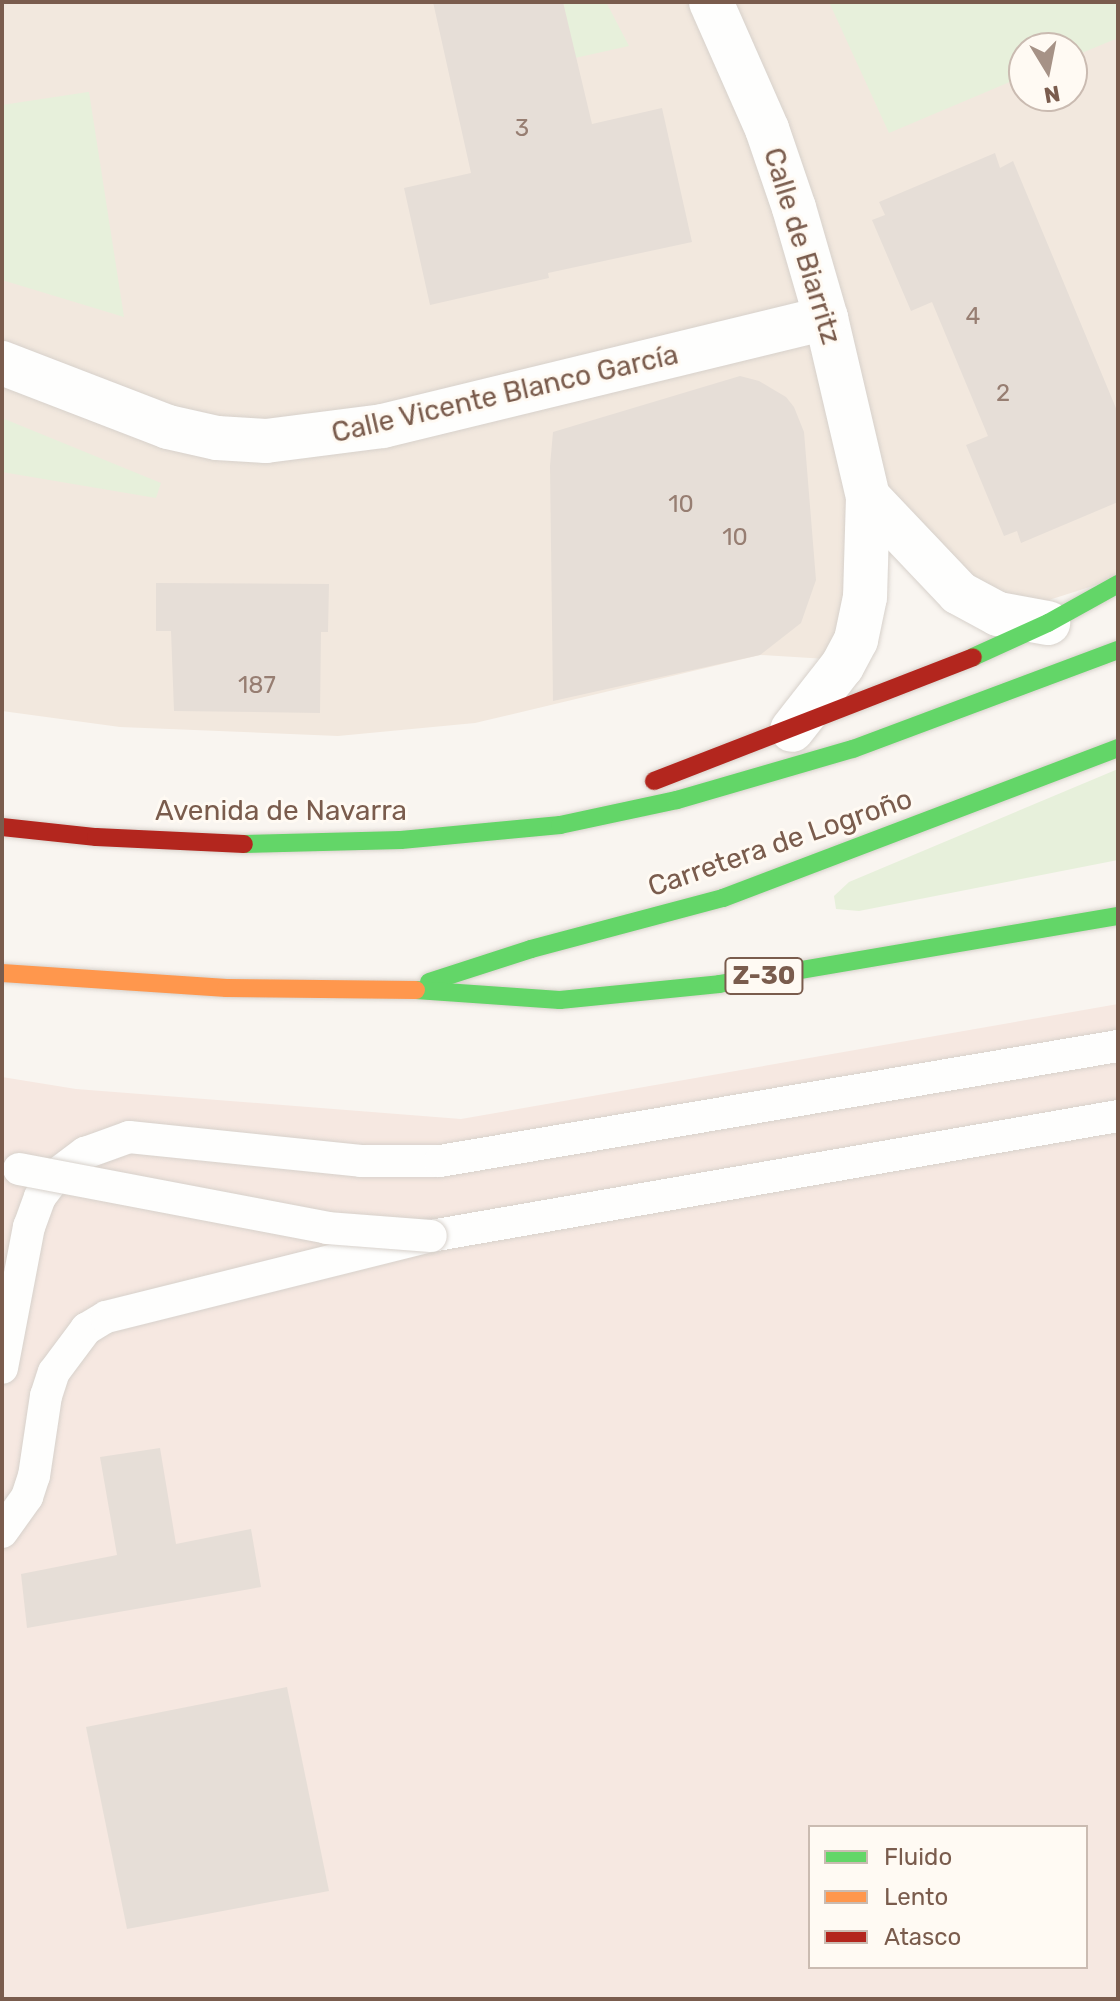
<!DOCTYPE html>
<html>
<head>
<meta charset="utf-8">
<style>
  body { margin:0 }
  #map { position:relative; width:1120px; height:2001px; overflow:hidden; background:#f9f5f0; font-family:Rubik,sans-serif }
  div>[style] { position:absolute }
  .residential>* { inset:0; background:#f2e8de }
  .commercial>* { inset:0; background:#f6e8e1 }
  .green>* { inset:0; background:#e7f0db }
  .building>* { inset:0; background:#e6ded7 }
  .roads { filter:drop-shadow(0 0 2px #d7d1cb) drop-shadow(0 0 2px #d7d1cb) }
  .lane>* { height:32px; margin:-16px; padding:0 16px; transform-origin:16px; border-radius:16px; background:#fefefd }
  .street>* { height:44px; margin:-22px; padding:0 22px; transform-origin:22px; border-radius:22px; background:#fefefd }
  .fast>* { height:18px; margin:-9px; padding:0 9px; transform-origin:9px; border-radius:9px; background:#63d668 }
  .slow>* { height:18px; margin:-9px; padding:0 9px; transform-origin:9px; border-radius:9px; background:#ff974d }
  .jam>* { height:18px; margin:-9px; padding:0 9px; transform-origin:9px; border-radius:9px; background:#b3261e }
  .bridges { filter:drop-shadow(0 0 2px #d7d1cb) drop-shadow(0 0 2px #d7d1cb) }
  .lane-bridge>* { height:32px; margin:-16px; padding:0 16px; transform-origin:16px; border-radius:16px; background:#fefefd }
  span { translate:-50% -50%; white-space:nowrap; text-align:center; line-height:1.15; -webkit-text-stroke:6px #fffaf3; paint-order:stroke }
  .number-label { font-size:24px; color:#977e72 }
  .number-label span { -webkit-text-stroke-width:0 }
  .shield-label span { padding:2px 6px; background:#fffaf3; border:2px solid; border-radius:6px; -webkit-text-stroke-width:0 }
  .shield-label { font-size:26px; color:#7a5c4d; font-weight:700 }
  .street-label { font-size:28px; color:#7a5c4d }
  .frame { position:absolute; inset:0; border:4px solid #7a5c4d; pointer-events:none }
  .legend { position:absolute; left:808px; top:1825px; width:280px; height:144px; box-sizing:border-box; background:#fffaf3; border:2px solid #cabbb1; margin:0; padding:10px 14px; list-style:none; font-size:24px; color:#7a5c4d }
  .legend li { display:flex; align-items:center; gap:16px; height:40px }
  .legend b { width:40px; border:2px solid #cabbb1 }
  .north { position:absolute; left:1008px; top:32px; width:80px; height:80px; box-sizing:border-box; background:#fffaf3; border:2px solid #cabbb1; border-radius:50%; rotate:170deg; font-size:22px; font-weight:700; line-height:32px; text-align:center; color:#7a5c4d }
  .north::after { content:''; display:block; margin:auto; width:28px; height:36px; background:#a69286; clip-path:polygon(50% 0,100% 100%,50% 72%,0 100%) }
</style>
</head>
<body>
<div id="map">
  <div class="residential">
    <div style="clip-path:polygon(evenodd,2px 2px,1118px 2px,1118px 578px,1005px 614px,901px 518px,843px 660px,760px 655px,475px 723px,338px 736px,120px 727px,2px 711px,2px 2px,1024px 48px,1072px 48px,1072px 96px,1024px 96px,1024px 48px)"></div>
  </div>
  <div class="commercial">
    <div style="clip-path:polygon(evenodd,1118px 1004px,1118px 1999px,2px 1999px,2px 1077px,76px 1089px,461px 1119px,1118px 1004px,810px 1827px,1086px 1827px,1086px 1967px,810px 1967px,810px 1827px)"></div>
  </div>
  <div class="green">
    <div style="clip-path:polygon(563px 2px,606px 2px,629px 46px,575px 58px)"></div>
    <div style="clip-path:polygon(829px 2px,1116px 2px,1118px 38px,1072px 57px,1072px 48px,1024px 48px,1024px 76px,889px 133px)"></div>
    <div style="clip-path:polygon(88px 92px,89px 92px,124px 317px,2px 280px,2px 105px)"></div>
    <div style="clip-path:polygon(2px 418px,161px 483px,156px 498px,2px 472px)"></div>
    <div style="clip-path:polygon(1118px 769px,1118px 860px,859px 911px,836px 909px,834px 896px,849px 882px)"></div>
  </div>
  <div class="building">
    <div style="clip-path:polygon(433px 2px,563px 2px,592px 124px,662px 108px,692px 242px,548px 273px,549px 278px,430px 305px,404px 188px,471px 173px)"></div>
    <div style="clip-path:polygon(995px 153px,1000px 168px,1013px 161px,1118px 413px,1118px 502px,1021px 543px,1017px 531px,1004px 536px,966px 445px,988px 436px,932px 302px,911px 311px,872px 220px,885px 215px,879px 202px)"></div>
    <div style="clip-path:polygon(740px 376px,759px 381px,786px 397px,794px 407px,804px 432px,816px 580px,801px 623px,760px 655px,553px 701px,550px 466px,553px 432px)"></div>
    <div style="clip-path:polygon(156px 583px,329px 584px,328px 632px,321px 632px,320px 713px,174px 711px,171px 631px,156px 631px)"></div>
    <div style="clip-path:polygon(160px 1448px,176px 1544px,251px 1529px,261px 1587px,27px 1628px,21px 1574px,117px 1555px,100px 1457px)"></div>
    <div style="clip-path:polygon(287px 1687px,329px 1891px,127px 1929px,86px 1727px)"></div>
  </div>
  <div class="roads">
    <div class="lane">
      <div style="left:2px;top:1368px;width:144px;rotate:-79.2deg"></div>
      <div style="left:29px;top:1227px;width:32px;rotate:-70deg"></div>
      <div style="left:40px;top:1197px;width:30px;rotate:-53deg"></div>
      <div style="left:58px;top:1173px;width:34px;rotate:-37deg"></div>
      <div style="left:85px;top:1153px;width:47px;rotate:-20deg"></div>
      <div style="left:129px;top:1137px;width:233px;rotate:5.9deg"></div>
      <div style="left:361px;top:1161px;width:79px"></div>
      <div style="left:440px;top:1161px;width:688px;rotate:-9.63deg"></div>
      <div style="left:2px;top:1532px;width:43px;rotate:-54.5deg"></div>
      <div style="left:27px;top:1497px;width:22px;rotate:-72deg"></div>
      <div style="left:34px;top:1476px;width:81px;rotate:-81.5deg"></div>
      <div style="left:46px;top:1396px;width:25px;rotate:-72deg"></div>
      <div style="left:54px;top:1372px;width:54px;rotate:-53.3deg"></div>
      <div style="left:86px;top:1329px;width:23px;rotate:-31deg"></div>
      <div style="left:106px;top:1317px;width:335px;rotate:-14deg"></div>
      <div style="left:431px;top:1236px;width:697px;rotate:-9.91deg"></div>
    </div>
    <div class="street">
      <div style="left:711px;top:2px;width:139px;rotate:66.2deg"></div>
      <div style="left:767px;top:129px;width:83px;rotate:71.1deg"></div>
      <div style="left:794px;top:208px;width:115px;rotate:73.8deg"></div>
      <div style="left:826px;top:318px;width:184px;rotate:76.8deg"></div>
      <div style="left:868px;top:497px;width:100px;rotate:91.7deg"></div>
      <div style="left:865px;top:597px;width:44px;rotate:101.8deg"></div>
      <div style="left:856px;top:640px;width:30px;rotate:118deg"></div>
      <div style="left:842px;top:666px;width:81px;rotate:128deg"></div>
      <div style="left:2px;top:363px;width:178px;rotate:21.1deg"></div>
      <div style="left:168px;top:427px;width:50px;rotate:12.7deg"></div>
      <div style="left:217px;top:438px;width:49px;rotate:3.5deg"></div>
      <div style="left:266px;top:441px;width:118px;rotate:-7.3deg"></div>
      <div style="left:383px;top:426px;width:456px;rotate:-13.7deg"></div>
      <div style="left:868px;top:497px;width:132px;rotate:46.5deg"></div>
      <div style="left:959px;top:593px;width:44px;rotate:28.3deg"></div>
      <div style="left:998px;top:614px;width:51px;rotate:10.2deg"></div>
    </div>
    <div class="fast">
      <div style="left:973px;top:657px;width:82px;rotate:-24.4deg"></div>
      <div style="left:1048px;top:623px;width:80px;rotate:-29.1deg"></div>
      <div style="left:244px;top:844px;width:157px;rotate:-1.5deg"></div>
      <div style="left:401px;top:840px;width:160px;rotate:-5.4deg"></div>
      <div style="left:560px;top:825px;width:120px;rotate:-12.1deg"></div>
      <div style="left:677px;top:800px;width:183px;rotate:-16.2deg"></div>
      <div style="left:853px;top:749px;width:283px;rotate:-20.5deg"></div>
      <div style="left:429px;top:982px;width:107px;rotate:-17.9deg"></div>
      <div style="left:531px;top:949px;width:199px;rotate:-14.9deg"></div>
      <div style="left:723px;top:898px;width:423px;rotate:-20.8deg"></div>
      <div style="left:416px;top:990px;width:144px;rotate:4deg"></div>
      <div style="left:560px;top:1000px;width:160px;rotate:-5.7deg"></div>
      <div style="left:719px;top:984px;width:405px;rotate:-9.7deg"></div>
    </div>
    <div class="slow">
      <div style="left:2px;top:973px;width:225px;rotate:3.8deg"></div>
      <div style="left:226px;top:988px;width:190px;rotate:0.6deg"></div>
    </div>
    <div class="jam">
      <div style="left:654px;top:781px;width:342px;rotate:-21.2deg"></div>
      <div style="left:2px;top:827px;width:95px;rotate:6.1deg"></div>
      <div style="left:96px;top:837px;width:148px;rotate:2.7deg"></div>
    </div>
  </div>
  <div class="bridges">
    <div class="lane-bridge">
      <div style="left:19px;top:1169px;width:314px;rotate:10.8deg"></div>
      <div style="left:327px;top:1228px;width:104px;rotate:4.4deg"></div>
    </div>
  </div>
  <div class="number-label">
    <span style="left:522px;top:129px">3</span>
    <span style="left:973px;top:317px">4</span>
    <span style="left:1003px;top:394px">2</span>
    <span style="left:681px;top:505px">10</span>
    <span style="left:735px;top:538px">10</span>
    <span style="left:257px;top:686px">187</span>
  </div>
  <div class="shield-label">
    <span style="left:764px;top:976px">Z-30</span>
  </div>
  <div class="street-label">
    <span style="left:802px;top:246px;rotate:73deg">Calle de Biarritz</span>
    <span style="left:505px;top:394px;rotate:-13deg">Calle Vicente Blanco García</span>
    <span style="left:281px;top:811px">Avenida de Navarra</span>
    <span style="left:780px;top:843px;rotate:-19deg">Carretera de Logroño</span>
  </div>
  <div class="frame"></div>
  <ul class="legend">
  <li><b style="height:10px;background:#63d668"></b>Fluido</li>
  <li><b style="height:10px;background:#ff974d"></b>Lento</li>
  <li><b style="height:10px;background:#b3261e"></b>Atasco</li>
  </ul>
  <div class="north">N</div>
</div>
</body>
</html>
